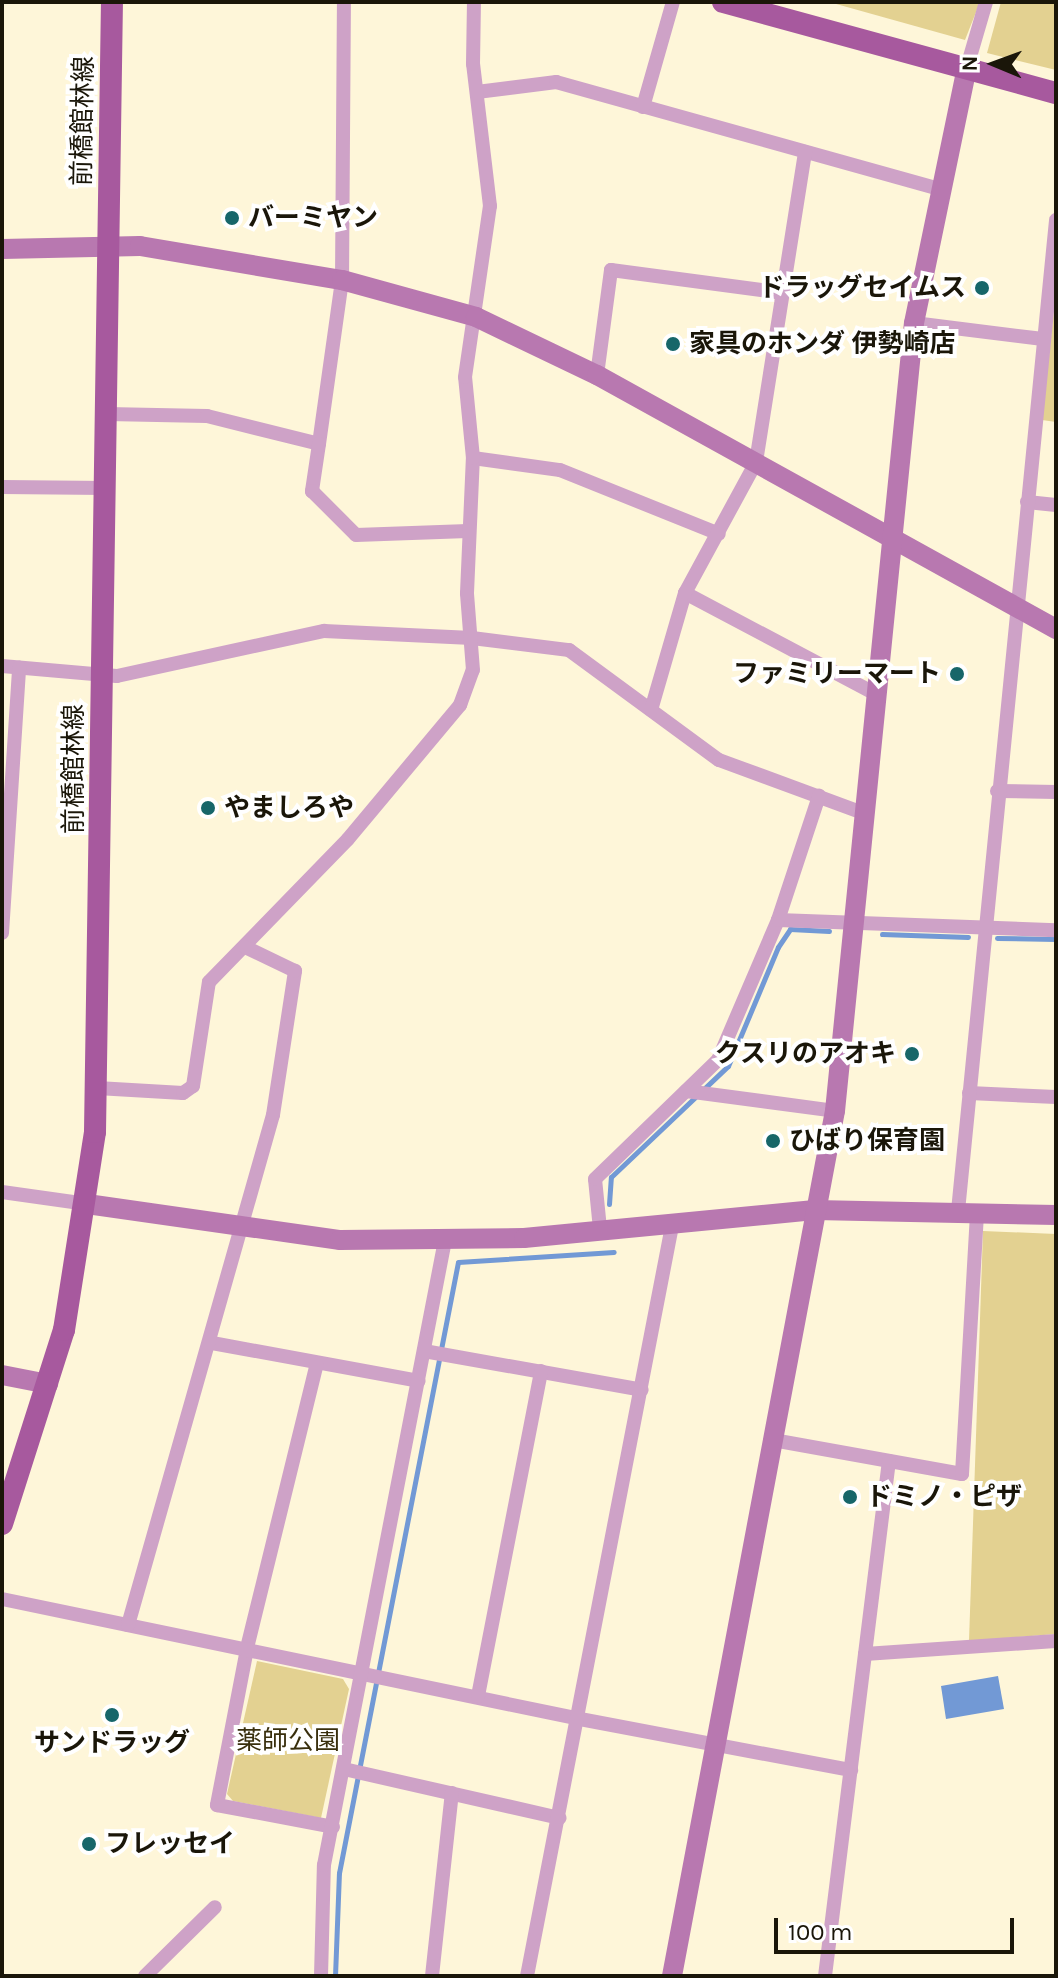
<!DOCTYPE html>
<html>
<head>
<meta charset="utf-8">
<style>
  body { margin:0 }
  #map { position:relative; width:1058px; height:1978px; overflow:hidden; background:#fef6d9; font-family:Karla,"Noto Sans JP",sans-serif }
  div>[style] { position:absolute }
  .green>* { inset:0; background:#e3d191 }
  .water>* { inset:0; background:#7299d5 }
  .stream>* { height:5px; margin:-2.5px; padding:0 2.5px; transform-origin:2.5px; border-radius:2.5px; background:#7299d5 }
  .street>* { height:14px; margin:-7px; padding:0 7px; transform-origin:7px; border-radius:7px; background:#cea2c7 }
  .secondary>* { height:20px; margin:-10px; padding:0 10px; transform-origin:10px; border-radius:10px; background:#b878b0 }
  .primary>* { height:22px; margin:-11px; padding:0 11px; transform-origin:11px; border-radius:11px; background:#a7599e }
  .dots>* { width:22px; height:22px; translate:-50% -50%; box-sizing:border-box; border:4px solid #fff; border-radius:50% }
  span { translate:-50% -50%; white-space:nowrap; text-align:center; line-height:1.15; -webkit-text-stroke:8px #fff; paint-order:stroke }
  .street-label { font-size:26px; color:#1a1609 }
  .poi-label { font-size:26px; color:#1a1609; font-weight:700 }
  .left { translate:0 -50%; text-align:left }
  .right { translate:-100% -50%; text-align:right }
  .park-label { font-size:26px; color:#392f0d }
  .frame { position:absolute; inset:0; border:4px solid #1a1609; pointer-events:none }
  .north { position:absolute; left:954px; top:24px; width:80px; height:80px; -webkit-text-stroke:6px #fff; paint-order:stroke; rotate:271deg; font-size:22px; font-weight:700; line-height:32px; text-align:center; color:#1a1609 }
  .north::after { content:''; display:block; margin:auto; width:28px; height:36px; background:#1a1609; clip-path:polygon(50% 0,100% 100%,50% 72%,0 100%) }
  .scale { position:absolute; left:774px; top:1918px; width:240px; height:36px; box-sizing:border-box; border:4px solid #1a1609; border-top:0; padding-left:10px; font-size:24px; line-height:28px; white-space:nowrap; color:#1a1609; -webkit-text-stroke:6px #fff; paint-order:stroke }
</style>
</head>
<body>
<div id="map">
  <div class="green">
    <div style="clip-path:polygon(829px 2px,980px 2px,965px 40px)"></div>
    <div style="clip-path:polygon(1001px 2px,1056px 2px,1056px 70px,987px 53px)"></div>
    <div style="clip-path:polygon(1056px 291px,1056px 422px,1042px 420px)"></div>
    <div style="clip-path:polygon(983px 1231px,1056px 1234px,1056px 1634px,969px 1641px)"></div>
    <div style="clip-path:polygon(257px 1661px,343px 1679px,349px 1689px,321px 1818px,233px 1801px,227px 1794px)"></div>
  </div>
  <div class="water">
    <div style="clip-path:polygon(998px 1676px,1004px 1709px,946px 1719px,941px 1686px)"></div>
  </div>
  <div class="stream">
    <div style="left:882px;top:934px;width:86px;rotate:2deg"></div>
    <div style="left:997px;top:938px;width:59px;rotate:1deg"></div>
    <div style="left:609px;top:1204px;width:27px;rotate:-86deg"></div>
    <div style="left:611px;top:1177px;width:161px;rotate:-43.5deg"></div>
    <div style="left:728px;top:1066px;width:129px;rotate:-67.2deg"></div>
    <div style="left:778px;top:947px;width:22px;rotate:-56deg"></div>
    <div style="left:790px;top:929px;width:39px;rotate:3deg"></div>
    <div style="left:335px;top:1976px;width:103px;rotate:-87.8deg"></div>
    <div style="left:339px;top:1873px;width:622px;rotate:-78.98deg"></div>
    <div style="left:458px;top:1262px;width:156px;rotate:-3.7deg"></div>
  </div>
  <div class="street">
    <div style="left:967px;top:67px;width:68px;rotate:-73.7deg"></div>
    <div style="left:477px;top:92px;width:80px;rotate:-7.2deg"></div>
    <div style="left:556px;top:82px;width:399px;rotate:15.6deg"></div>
    <div style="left:643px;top:107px;width:109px;rotate:-74.1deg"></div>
    <div style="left:914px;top:323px;width:130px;rotate:7.1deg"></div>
    <div style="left:597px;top:375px;width:106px;rotate:-82.4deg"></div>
    <div style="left:611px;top:270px;width:174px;rotate:7.6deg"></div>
    <div style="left:107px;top:414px;width:100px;rotate:1.1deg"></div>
    <div style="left:207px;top:416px;width:115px;rotate:14deg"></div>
    <div style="left:319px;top:444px;width:166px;rotate:-82deg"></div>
    <div style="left:342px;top:280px;width:278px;rotate:-89.6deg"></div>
    <div style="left:319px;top:444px;width:48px;rotate:98.5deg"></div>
    <div style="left:312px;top:491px;width:62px;rotate:45deg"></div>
    <div style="left:356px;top:535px;width:112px;rotate:-2deg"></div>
    <div style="left:473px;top:458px;width:88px;rotate:7.9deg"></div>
    <div style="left:560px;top:470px;width:171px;rotate:21.9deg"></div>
    <div style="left:2px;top:487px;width:104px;rotate:0.6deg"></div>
    <div style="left:1027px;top:502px;width:29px;rotate:6deg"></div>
    <div style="left:685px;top:593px;width:218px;rotate:27.9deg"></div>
    <div style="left:2px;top:666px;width:115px;rotate:5deg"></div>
    <div style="left:117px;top:676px;width:212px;rotate:-12.3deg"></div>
    <div style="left:324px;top:631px;width:148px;rotate:2.7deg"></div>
    <div style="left:472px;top:638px;width:98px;rotate:7.1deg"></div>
    <div style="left:569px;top:650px;width:186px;rotate:36.3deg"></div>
    <div style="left:719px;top:760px;width:157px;rotate:20.2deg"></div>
    <div style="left:651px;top:710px;width:122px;rotate:-73.8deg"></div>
    <div style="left:685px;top:593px;width:149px;rotate:-61.5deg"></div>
    <div style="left:756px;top:462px;width:314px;rotate:-81deg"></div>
    <div style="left:997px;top:791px;width:59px;rotate:1deg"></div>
    <div style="left:778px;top:920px;width:278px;rotate:2.1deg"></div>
    <div style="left:2px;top:933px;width:266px;rotate:-86.3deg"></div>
    <div style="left:97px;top:1088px;width:86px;rotate:3.3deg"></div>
    <div style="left:183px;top:1093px;width:12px;rotate:-35deg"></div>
    <div style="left:193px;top:1086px;width:105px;rotate:-81.3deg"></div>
    <div style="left:209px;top:982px;width:199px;rotate:-45.8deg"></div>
    <div style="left:348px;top:839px;width:175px;rotate:-50.1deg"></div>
    <div style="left:460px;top:705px;width:37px;rotate:-70deg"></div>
    <div style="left:473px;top:670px;width:77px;rotate:-94.5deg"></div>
    <div style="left:467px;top:593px;width:135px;rotate:-87.5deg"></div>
    <div style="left:473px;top:458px;width:81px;rotate:-95.6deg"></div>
    <div style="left:465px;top:377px;width:173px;rotate:-81.7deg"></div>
    <div style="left:490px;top:206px;width:143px;rotate:-96.8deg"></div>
    <div style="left:473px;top:64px;width:62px;rotate:-89.1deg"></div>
    <div style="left:686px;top:1091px;width:150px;rotate:7.6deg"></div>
    <div style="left:969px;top:1093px;width:87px;rotate:2.6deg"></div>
    <div style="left:2px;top:1192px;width:86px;rotate:8deg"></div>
    <div style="left:958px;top:1211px;width:996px;rotate:-84.35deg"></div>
    <div style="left:600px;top:1229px;width:50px;rotate:-95.7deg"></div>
    <div style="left:595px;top:1179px;width:171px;rotate:-44.1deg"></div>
    <div style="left:718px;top:1060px;width:152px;rotate:-66.8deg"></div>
    <div style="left:778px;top:920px;width:131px;rotate:-71.7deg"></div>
    <div style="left:212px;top:1343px;width:210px;rotate:10.4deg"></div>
    <div style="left:424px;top:1351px;width:221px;rotate:10.1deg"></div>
    <div style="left:317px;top:1363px;width:294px;rotate:103.8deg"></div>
    <div style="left:247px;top:1649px;width:159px;rotate:100.9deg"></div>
    <div style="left:217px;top:1805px;width:118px;rotate:10.7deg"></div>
    <div style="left:773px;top:1440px;width:192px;rotate:10.2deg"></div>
    <div style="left:962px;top:1474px;width:262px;rotate:-86.7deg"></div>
    <div style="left:2px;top:1599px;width:590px;rotate:11.73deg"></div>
    <div style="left:580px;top:1719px;width:276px;rotate:10.7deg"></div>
    <div style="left:128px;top:1625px;width:530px;rotate:-74.13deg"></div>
    <div style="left:273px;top:1115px;width:146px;rotate:-81.3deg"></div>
    <div style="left:295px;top:971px;width:55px;rotate:-154.4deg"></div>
    <div style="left:865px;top:1654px;width:191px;rotate:-3.9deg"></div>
    <div style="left:478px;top:1696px;width:331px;rotate:-79deg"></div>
    <div style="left:344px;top:1769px;width:221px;rotate:12.8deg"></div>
    <div style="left:145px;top:1976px;width:98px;rotate:-44.6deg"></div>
    <div style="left:321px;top:1976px;width:111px;rotate:-88.5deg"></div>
    <div style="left:324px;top:1865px;width:637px;rotate:-79.04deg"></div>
    <div style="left:432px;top:1976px;width:184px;rotate:-83.8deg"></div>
    <div style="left:527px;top:1976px;width:769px;rotate:-79.06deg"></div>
    <div style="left:825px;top:1976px;width:519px;rotate:-82.92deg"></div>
  </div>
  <div class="secondary">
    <div style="left:2px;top:249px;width:138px;rotate:-1.2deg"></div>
    <div style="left:140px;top:246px;width:205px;rotate:9.6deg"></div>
    <div style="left:342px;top:280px;width:139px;rotate:15.4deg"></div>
    <div style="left:476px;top:317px;width:134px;rotate:25.6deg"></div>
    <div style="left:597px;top:375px;width:525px;rotate:28.96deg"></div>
    <div style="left:87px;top:1204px;width:256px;rotate:8.1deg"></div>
    <div style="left:340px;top:1240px;width:184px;rotate:-0.6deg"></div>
    <div style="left:524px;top:1238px;width:292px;rotate:-5.5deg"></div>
    <div style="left:815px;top:1210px;width:241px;rotate:1.2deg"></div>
    <div style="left:2px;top:1375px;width:47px;rotate:11.1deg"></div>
    <div style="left:672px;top:1976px;width:880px;rotate:-79.33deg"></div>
    <div style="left:835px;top:1111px;width:792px;rotate:-84.28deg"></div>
    <div style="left:914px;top:323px;width:261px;rotate:-78.3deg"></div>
  </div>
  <div class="primary">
    <div style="left:723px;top:2px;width:345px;rotate:15.3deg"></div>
    <div style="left:2px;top:1524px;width:204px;rotate:-72.3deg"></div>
    <div style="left:64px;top:1330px;width:200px;rotate:-81.1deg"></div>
    <div style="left:95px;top:1132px;width:1130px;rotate:-89.14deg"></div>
  </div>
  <div class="dots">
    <div style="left:232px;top:218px;background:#176669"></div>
    <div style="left:982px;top:288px;background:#176669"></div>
    <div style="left:673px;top:344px;background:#176669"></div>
    <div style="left:957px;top:674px;background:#176669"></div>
    <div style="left:208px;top:808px;background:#176669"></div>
    <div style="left:912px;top:1054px;background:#176669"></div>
    <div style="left:773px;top:1141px;background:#176669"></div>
    <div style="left:850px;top:1497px;background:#176669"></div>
    <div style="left:112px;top:1715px;background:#176669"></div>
    <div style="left:89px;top:1844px;background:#176669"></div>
  </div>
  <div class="street-label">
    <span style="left:83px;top:121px;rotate:-89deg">前橋館林線</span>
    <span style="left:74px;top:769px;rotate:-90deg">前橋館林線</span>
  </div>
  <div class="poi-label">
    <span class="left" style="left:248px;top:218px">バーミヤン</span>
    <span class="right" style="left:966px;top:288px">ドラッグセイムス</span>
    <span class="left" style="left:689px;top:344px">家具のホンダ 伊勢崎店</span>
    <span class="right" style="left:941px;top:674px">ファミリーマート</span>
    <span class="left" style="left:224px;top:808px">やましろや</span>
    <span class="right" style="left:896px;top:1054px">クスリのアオキ</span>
    <span class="left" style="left:789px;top:1141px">ひばり保育園</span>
    <span class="left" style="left:866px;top:1497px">ドミノ・ピザ</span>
    <span style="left:112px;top:1743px">サンドラッグ</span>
    <span class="left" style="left:105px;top:1844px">フレッセイ</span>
  </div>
  <div class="park-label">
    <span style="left:288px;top:1741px">薬師公園</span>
  </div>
  <div class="frame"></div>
  <div class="north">N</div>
  <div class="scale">100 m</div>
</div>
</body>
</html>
